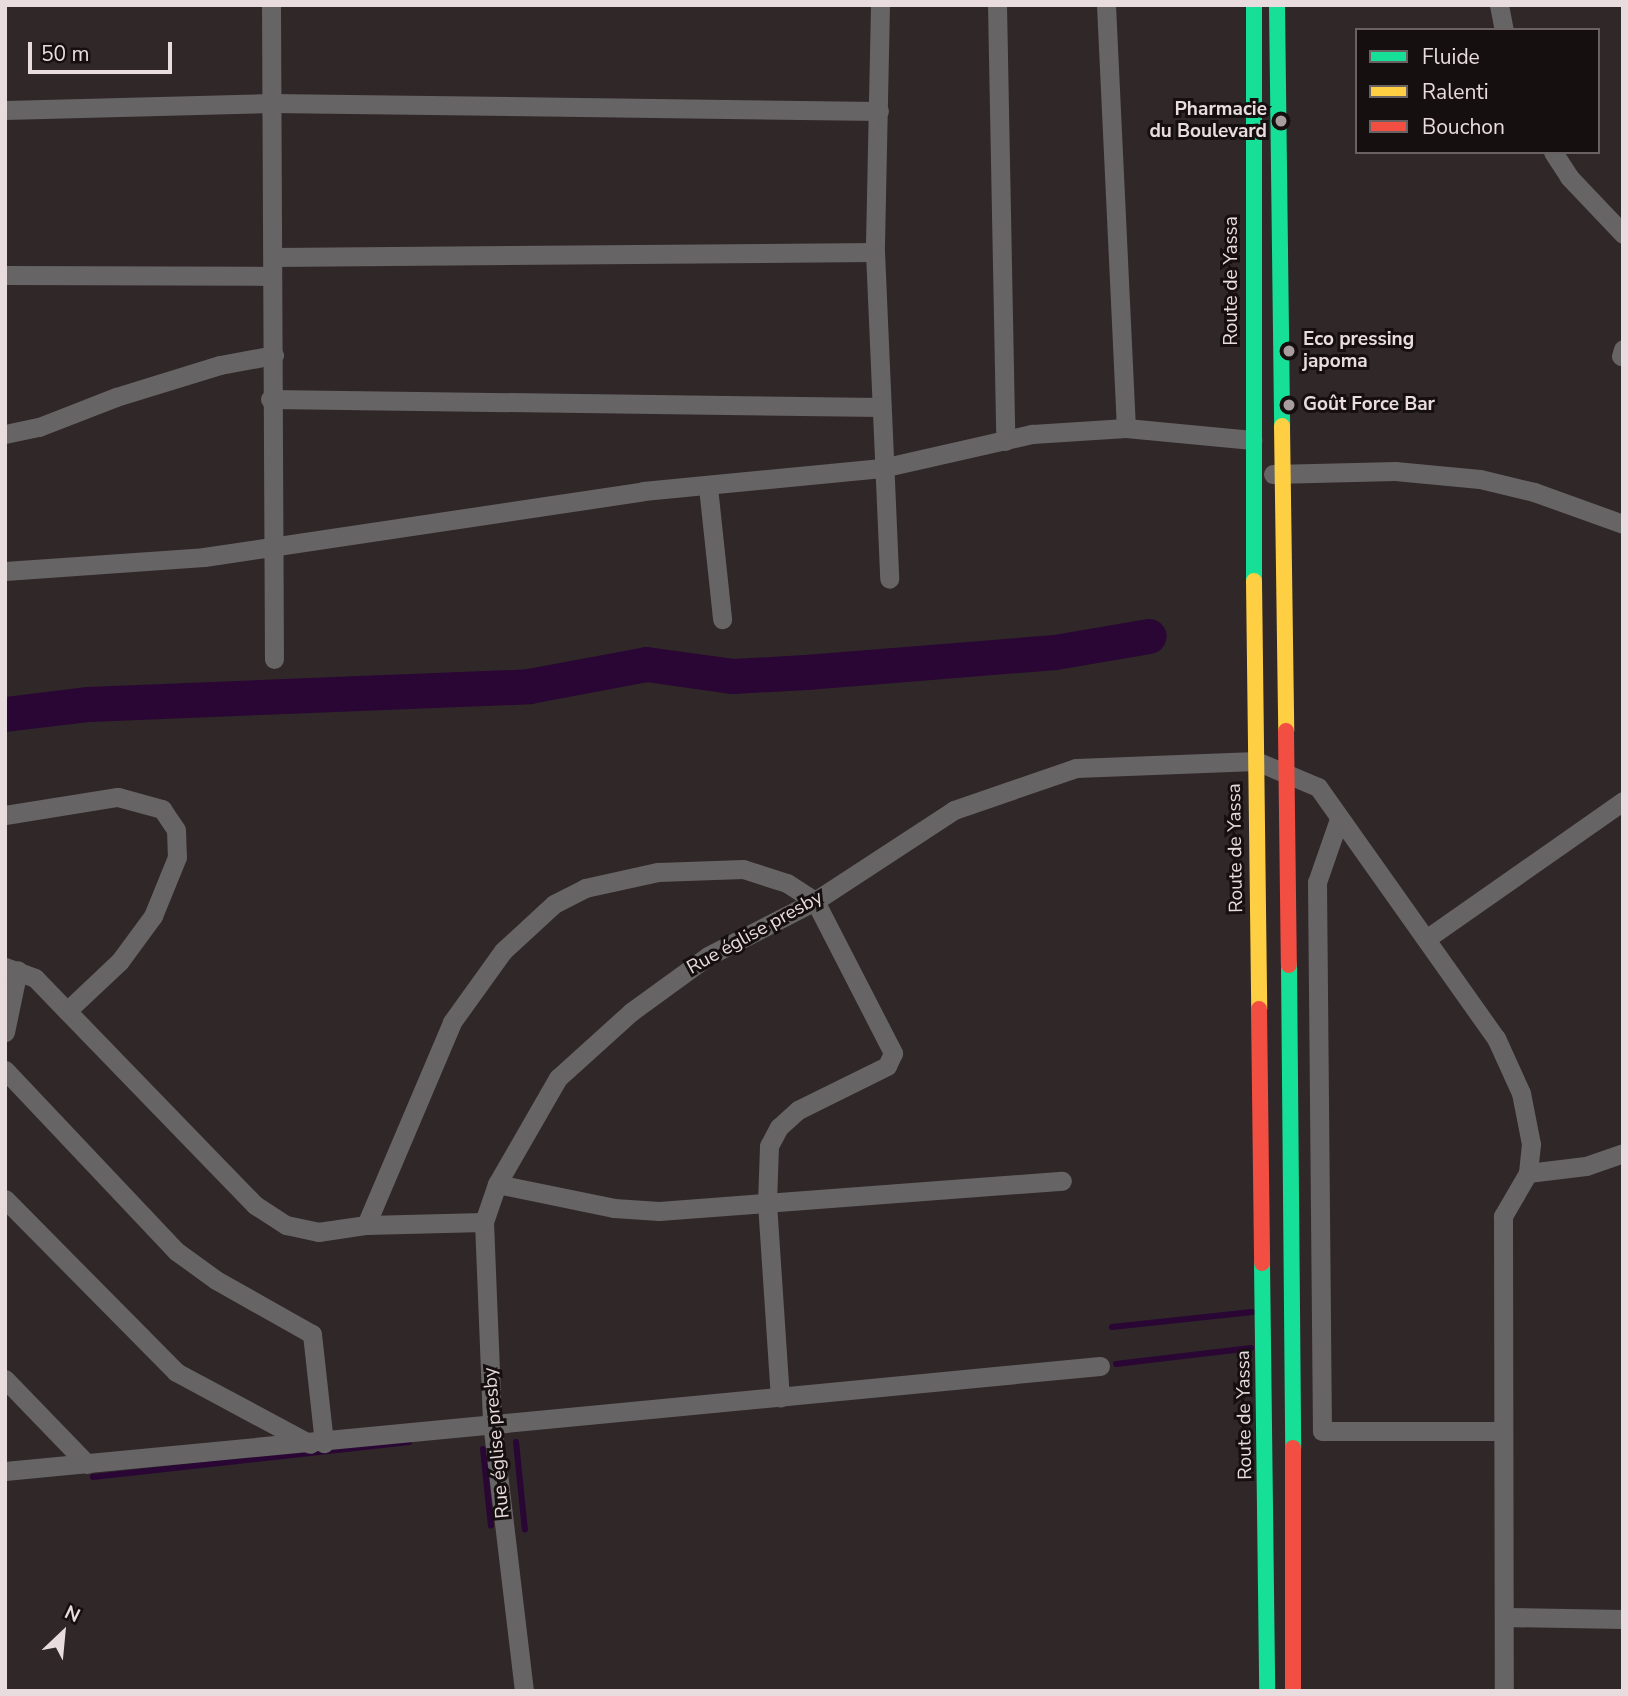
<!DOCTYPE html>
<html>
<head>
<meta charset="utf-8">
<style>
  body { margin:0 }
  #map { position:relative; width:1628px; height:1696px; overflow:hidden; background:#302729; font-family:"Nunito Sans",sans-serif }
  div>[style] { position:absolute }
  .stream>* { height:6px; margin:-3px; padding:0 3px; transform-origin:3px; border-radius:3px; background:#290634 }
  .river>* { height:35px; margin:-17.5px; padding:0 17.5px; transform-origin:17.5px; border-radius:17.5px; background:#290634 }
  .street>* { height:19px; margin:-9.5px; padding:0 9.5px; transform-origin:9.5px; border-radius:9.5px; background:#676465 }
  .fast>* { height:16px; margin:-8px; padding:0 8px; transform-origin:8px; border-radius:8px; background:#16e098 }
  .slow>* { height:16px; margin:-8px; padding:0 8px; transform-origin:8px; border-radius:8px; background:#ffcf43 }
  .jam>* { height:16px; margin:-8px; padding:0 8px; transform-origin:8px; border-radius:8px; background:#f24e42 }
  .dots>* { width:19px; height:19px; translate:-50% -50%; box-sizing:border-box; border:4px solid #160f10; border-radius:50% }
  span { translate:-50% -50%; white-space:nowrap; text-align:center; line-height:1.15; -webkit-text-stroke:6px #160f10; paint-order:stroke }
  .poi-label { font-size:19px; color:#e8dcde; font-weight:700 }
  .right { translate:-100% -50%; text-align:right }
  .left { translate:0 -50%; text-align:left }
  .street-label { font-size:19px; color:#e8dcde }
  .frame { position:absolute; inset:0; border:7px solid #e8dcde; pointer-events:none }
  .legend { position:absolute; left:1355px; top:28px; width:245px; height:126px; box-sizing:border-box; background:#160f10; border:2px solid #6a6162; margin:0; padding:9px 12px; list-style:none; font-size:21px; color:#e8dcde }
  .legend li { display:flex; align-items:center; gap:14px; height:35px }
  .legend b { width:35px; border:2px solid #6a6162 }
  .north { position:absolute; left:28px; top:1598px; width:70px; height:70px; -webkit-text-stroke:5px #160f10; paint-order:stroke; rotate:26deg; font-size:19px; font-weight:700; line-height:28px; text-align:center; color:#e8dcde }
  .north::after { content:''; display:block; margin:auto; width:24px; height:32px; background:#e8dcde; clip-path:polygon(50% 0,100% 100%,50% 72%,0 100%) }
  .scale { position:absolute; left:28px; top:42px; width:144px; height:32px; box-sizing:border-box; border:4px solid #e8dcde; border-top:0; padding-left:9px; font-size:21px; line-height:24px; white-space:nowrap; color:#e8dcde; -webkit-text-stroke:5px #160f10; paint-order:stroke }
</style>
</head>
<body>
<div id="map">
  <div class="stream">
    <div style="left:1112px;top:1327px;width:141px;rotate:-6.1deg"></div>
    <div style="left:1116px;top:1364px;width:136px;rotate:-6.8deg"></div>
    <div style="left:516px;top:1442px;width:88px;rotate:84.2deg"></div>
    <div style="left:483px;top:1449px;width:77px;rotate:84.1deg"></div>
    <div style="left:93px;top:1477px;width:318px;rotate:-6.3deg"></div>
  </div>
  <div class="river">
    <div style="left:5px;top:714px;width:84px;rotate:-6.9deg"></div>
    <div style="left:88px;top:704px;width:441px;rotate:-2.3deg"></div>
    <div style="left:529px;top:686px;width:119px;rotate:-10.6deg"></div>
    <div style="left:646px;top:664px;width:88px;rotate:7.9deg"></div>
    <div style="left:733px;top:676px;width:73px;rotate:-3.1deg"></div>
    <div style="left:806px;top:672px;width:250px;rotate:-4.6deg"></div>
    <div style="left:1055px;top:652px;width:95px;rotate:-9.7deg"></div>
  </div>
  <div class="street">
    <div style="left:271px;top:5px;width:654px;rotate:89.74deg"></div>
    <div style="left:880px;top:5px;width:247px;rotate:91.2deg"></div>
    <div style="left:875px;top:252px;width:327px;rotate:87.5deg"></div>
    <div style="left:997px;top:5px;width:436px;rotate:88.9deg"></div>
    <div style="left:1106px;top:5px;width:423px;rotate:87.3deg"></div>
    <div style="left:1499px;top:5px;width:25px;rotate:79deg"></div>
    <div style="left:5px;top:110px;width:266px;rotate:-1.5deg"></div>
    <div style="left:271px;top:103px;width:608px;rotate:0.75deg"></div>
    <div style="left:1553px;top:152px;width:30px;rotate:57deg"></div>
    <div style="left:1569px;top:177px;width:79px;rotate:46.5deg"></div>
    <div style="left:273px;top:257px;width:602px;rotate:-0.48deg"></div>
    <div style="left:5px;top:275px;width:267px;rotate:0.2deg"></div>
    <div style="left:1621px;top:356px;width:7px;rotate:-74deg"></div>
    <div style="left:270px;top:399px;width:610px;rotate:0.75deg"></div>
    <div style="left:5px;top:434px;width:35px;rotate:-12deg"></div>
    <div style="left:39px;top:427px;width:83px;rotate:-21.3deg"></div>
    <div style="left:116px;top:397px;width:109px;rotate:-17.1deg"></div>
    <div style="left:220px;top:365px;width:55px;rotate:-10.5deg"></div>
    <div style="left:1273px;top:474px;width:122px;rotate:-1.4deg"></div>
    <div style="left:1395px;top:471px;width:85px;rotate:5.4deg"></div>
    <div style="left:1480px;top:479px;width:56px;rotate:13.5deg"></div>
    <div style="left:1534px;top:492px;width:95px;rotate:19.8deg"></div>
    <div style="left:708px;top:487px;width:133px;rotate:83.9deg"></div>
    <div style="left:5px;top:571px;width:199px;rotate:-4deg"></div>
    <div style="left:204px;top:557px;width:444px;rotate:-8.5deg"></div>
    <div style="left:643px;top:491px;width:240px;rotate:-5.5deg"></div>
    <div style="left:882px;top:468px;width:154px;rotate:-12.8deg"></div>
    <div style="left:1032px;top:434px;width:94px;rotate:-3.7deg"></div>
    <div style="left:1126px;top:428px;width:127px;rotate:5.4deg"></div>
    <div style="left:5px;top:815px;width:114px;rotate:-9.1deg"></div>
    <div style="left:118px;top:797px;width:46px;rotate:15.3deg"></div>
    <div style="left:162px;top:809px;width:25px;rotate:56deg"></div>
    <div style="left:176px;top:830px;width:27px;rotate:88deg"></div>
    <div style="left:177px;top:857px;width:64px;rotate:112.1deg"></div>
    <div style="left:153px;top:916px;width:56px;rotate:126.3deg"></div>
    <div style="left:120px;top:961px;width:73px;rotate:136.7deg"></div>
    <div style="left:1339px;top:819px;width:67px;rotate:109.2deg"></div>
    <div style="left:1317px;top:882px;width:549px;rotate:89.48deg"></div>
    <div style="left:1322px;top:1431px;width:181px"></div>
    <div style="left:1426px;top:939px;width:241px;rotate:-35deg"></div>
    <div style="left:5px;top:967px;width:32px;rotate:20deg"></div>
    <div style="left:35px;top:978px;width:316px;rotate:45.9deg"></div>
    <div style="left:255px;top:1205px;width:37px;rotate:33deg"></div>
    <div style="left:286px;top:1225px;width:33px;rotate:12deg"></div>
    <div style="left:318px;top:1232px;width:49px;rotate:-8.3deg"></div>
    <div style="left:366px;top:1225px;width:118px;rotate:-1.5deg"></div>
    <div style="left:5px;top:1032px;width:63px;rotate:-78.2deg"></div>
    <div style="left:5px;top:1070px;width:249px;rotate:46.6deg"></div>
    <div style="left:176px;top:1251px;width:49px;rotate:35.9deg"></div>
    <div style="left:216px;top:1280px;width:110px;rotate:29.4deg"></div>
    <div style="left:312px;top:1334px;width:110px;rotate:83.7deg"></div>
    <div style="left:1528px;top:1173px;width:58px;rotate:-6.9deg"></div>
    <div style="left:1586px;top:1166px;width:39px;rotate:-19deg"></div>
    <div style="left:497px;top:1184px;width:119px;rotate:11.6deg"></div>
    <div style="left:614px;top:1208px;width:45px;rotate:3.8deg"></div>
    <div style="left:659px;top:1211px;width:404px;rotate:-4.3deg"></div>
    <div style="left:5px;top:1199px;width:243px;rotate:45.3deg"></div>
    <div style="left:176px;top:1372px;width:152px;rotate:28.2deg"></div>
    <div style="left:366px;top:1225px;width:220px;rotate:-67deg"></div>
    <div style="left:452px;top:1022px;width:87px;rotate:-54.3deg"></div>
    <div style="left:503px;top:951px;width:69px;rotate:-42.7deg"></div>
    <div style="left:554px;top:904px;width:35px;rotate:-27deg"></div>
    <div style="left:585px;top:888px;width:75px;rotate:-12.4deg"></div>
    <div style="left:658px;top:872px;width:85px;rotate:-2deg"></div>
    <div style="left:743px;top:869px;width:46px;rotate:17.7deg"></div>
    <div style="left:787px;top:883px;width:33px;rotate:33deg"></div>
    <div style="left:815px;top:901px;width:171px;rotate:62.8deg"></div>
    <div style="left:893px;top:1053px;width:14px;rotate:115deg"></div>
    <div style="left:887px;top:1066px;width:99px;rotate:153.7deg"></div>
    <div style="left:798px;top:1110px;width:25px;rotate:138deg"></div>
    <div style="left:779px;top:1127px;width:21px;rotate:118deg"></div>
    <div style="left:769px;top:1146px;width:57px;rotate:92deg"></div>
    <div style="left:767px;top:1203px;width:195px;rotate:86.2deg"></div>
    <div style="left:5px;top:1379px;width:118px;rotate:46deg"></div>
    <div style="left:5px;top:1471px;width:1100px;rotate:-5.48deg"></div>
    <div style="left:1504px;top:1617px;width:119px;rotate:1deg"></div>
    <div style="left:524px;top:1691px;width:272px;rotate:-96.8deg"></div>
    <div style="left:492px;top:1421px;width:199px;rotate:-92.3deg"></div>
    <div style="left:484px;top:1222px;width:40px;rotate:-71.1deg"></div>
    <div style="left:497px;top:1184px;width:122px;rotate:-60.1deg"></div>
    <div style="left:558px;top:1078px;width:98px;rotate:-42.1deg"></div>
    <div style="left:631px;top:1012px;width:95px;rotate:-36deg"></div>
    <div style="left:708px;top:956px;width:120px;rotate:-27.2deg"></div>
    <div style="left:815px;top:901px;width:166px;rotate:-33.2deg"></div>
    <div style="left:954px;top:810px;width:129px;rotate:-19deg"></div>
    <div style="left:1076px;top:768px;width:180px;rotate:-2.2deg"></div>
    <div style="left:1256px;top:761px;width:67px;rotate:22.8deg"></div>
    <div style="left:1318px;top:787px;width:308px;rotate:54.7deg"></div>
    <div style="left:1496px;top:1038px;width:60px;rotate:65.6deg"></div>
    <div style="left:1521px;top:1093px;width:52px;rotate:78.9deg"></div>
    <div style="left:1531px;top:1144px;width:29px;rotate:96deg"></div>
    <div style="left:1528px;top:1173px;width:50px;rotate:120.2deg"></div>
    <div style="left:1503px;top:1216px;width:475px;rotate:89.9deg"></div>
  </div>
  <div class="fast">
    <div style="left:1277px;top:5px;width:421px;rotate:89.3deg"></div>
    <div style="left:1254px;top:581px;width:576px;rotate:-90deg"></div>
    <div style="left:1289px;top:965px;width:483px;rotate:89.5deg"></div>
    <div style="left:1262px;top:1263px;width:428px;rotate:89.3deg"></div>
  </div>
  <div class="slow">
    <div style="left:1282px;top:426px;width:305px;rotate:89.2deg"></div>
    <div style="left:1254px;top:581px;width:428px;rotate:89.3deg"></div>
  </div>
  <div class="jam">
    <div style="left:1286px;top:731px;width:234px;rotate:89.3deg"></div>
    <div style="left:1259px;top:1009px;width:254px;rotate:89.3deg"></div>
    <div style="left:1293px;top:1448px;width:243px;rotate:90deg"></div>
  </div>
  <div class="dots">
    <div style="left:1281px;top:121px;background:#a89d9f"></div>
    <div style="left:1289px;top:351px;background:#a89d9f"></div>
    <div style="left:1289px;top:405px;background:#a89d9f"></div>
  </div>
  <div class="poi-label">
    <span class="right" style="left:1267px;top:121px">Pharmacie<br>du Boulevard</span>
    <span class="left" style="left:1303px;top:351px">Eco pressing<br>japoma</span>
    <span class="left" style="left:1303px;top:405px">Goût Force Bar</span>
  </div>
  <div class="street-label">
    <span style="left:1232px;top:281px;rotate:-90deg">Route de Yassa</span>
    <span style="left:1236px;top:848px;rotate:-91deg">Route de Yassa</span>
    <span style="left:755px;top:933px;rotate:-29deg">Rue église presby</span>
    <span style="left:1245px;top:1415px;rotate:-91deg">Route de Yassa</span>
    <span style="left:497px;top:1443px;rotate:-95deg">Rue église presby</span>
  </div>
  <div class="frame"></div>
  <ul class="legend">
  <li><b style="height:9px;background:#16e098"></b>Fluide</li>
  <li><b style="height:9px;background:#ffcf43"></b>Ralenti</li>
  <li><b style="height:9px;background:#f24e42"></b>Bouchon</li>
  </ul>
  <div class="north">N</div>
  <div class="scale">50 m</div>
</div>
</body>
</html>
